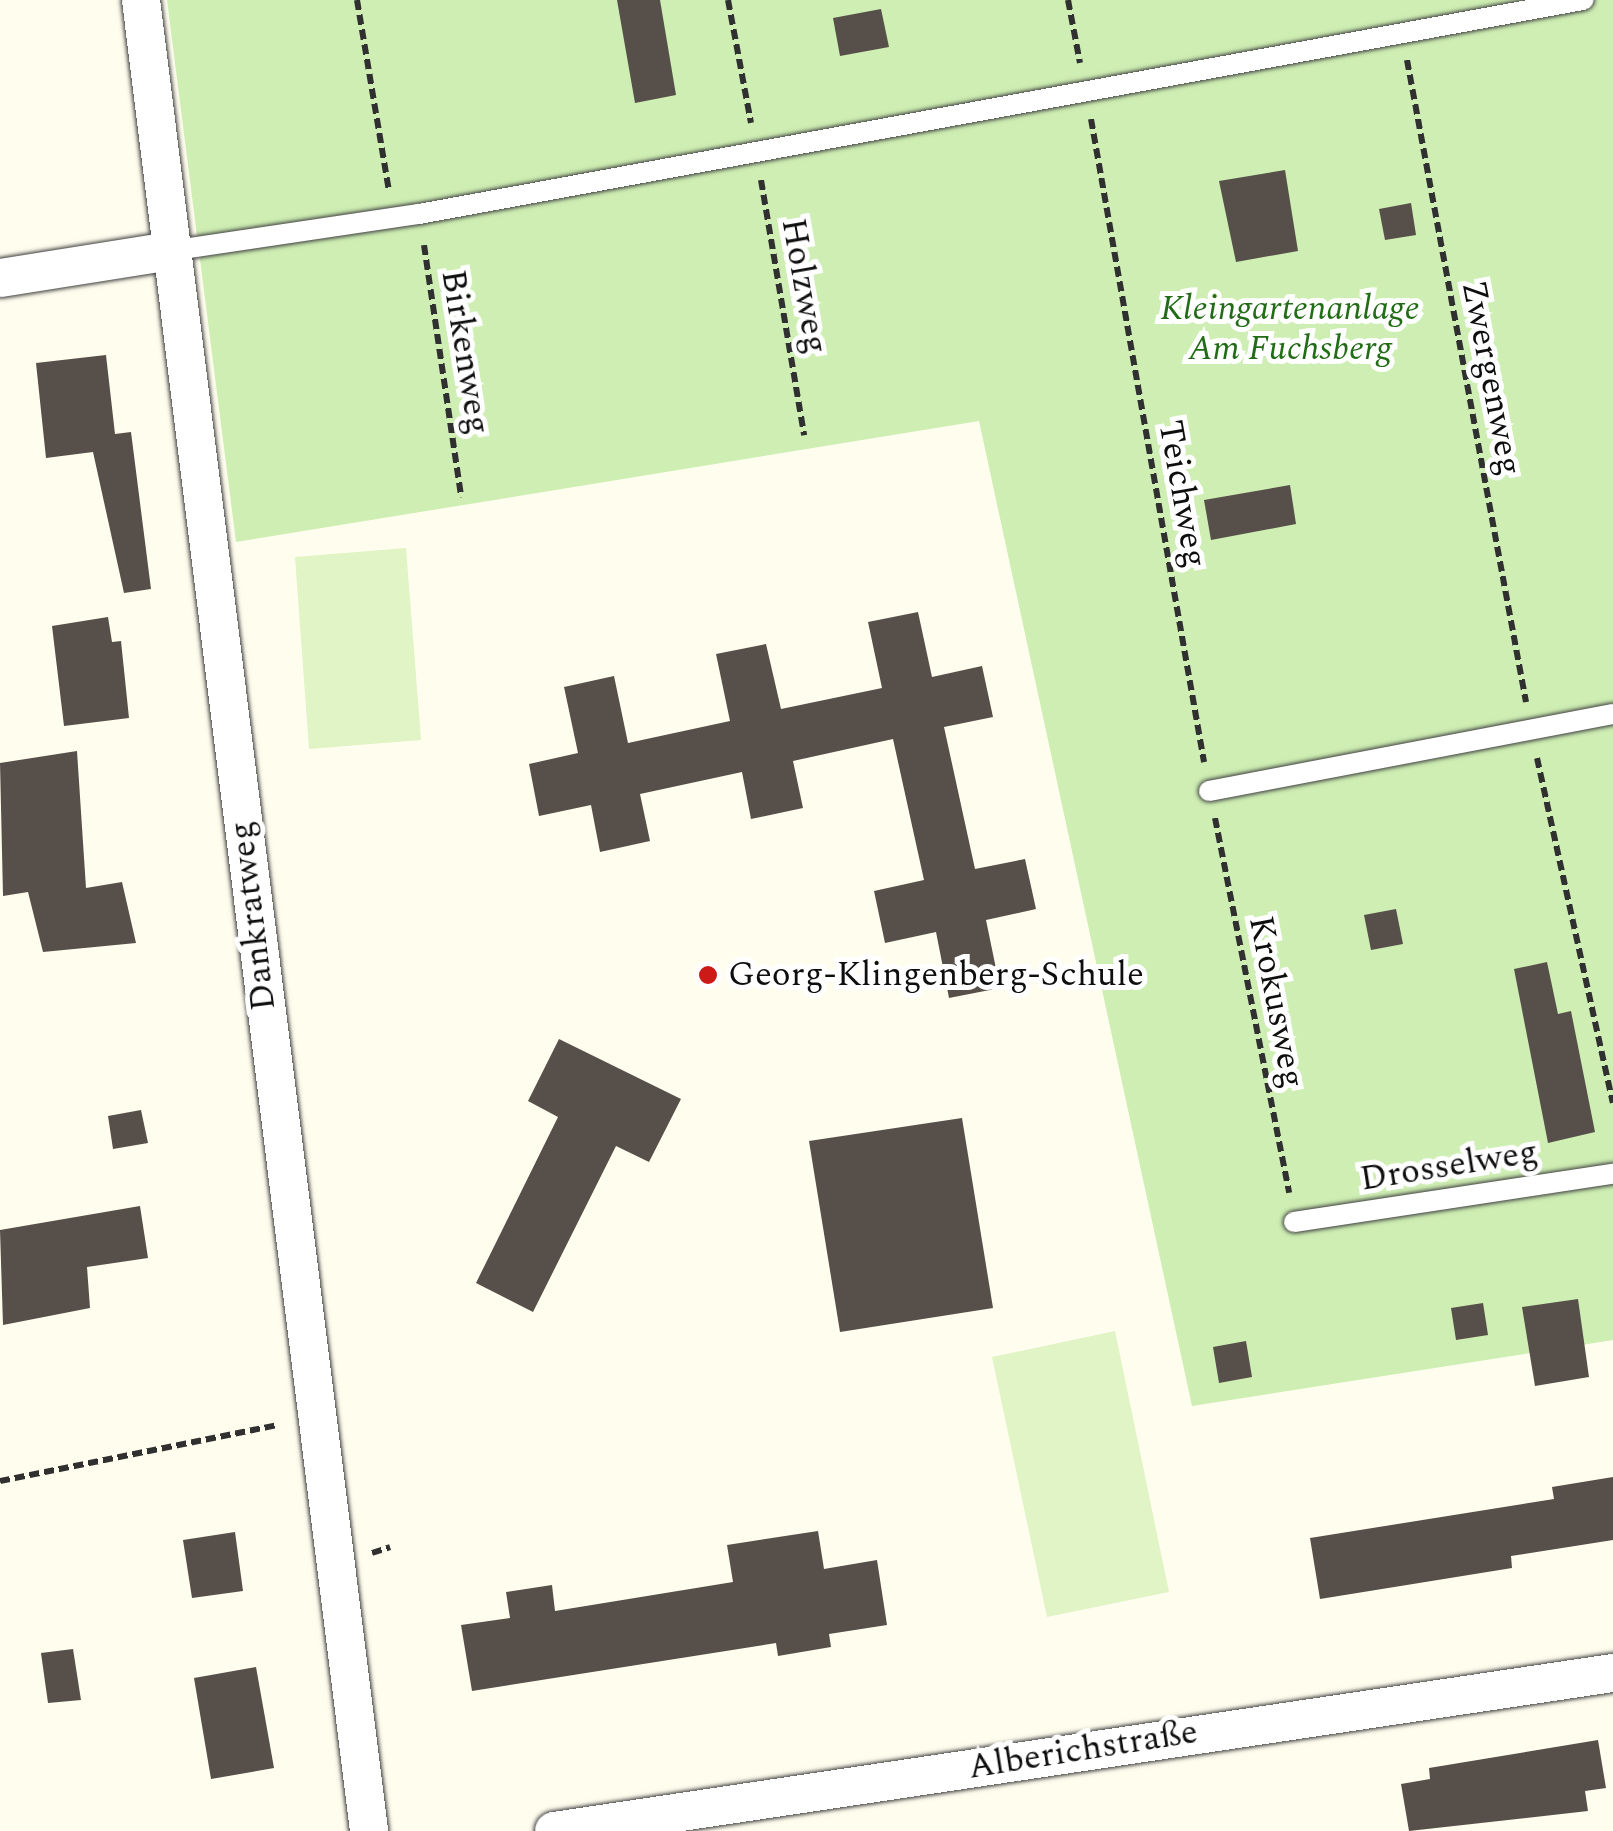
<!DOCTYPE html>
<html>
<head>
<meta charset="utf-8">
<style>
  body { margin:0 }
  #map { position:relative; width:1613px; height:1831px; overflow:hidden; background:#fffdee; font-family:Spectral,serif }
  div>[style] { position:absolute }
  .green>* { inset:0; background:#ceeeb3 }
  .pitch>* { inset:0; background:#e1f4c6 }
  .building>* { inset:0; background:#574f49 }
  .path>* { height:6px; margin-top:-3px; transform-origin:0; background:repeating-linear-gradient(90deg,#303030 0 10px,transparent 0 15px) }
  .roads { filter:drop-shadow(0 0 2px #414141) drop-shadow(0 0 2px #414141) }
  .service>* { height:20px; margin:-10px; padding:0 10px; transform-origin:10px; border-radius:10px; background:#fff }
  .minor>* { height:38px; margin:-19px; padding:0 19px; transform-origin:19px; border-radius:19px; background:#fff }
  .dots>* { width:28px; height:28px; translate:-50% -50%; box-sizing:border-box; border:5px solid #fff; border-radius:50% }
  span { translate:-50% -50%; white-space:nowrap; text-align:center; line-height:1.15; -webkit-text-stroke:10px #fff; paint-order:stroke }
  .street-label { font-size:35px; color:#0e0e0e }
  .park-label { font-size:35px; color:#236c17; font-style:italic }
  .poi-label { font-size:35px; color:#0e0e0e }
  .left { translate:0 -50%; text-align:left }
</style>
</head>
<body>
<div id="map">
  <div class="green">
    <div style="clip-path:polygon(167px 0,1613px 0,1613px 1340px,1192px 1406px,979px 421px,236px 542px)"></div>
  </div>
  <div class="pitch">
    <div style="clip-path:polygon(406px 548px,421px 740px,309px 749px,295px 557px)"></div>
    <div style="clip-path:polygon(1115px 1331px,1169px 1592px,1047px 1617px,992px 1357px)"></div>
  </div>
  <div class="building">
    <div style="clip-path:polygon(617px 0,660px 0,676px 95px,635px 103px)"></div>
    <div style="clip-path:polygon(881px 9px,889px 47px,840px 56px,833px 18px)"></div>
    <div style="clip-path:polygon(1285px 170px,1298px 251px,1236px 262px,1219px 181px)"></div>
    <div style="clip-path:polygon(1411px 203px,1416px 235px,1385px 240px,1379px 209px)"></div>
    <div style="clip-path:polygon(106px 355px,115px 434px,131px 432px,151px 589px,124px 593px,93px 452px,46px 458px,36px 363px)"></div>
    <div style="clip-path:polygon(1290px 485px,1296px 524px,1211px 540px,1204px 500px)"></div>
    <div style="clip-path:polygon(918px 612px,932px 677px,982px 666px,993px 717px,944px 727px,975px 869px,1025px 859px,1036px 909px,986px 920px,1000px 988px,949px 998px,936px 932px,885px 943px,874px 891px,924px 880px,893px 739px,793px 761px,803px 808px,751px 819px,742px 772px,640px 794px,650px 841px,600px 852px,591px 805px,539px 816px,529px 764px,578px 753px,564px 687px,614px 676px,628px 743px,730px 721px,716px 654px,766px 644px,781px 709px,882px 688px,868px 622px)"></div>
    <div style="clip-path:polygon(108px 617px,112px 642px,121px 641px,129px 718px,64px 726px,52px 626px)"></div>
    <div style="clip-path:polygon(77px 751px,86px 888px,122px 882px,136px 943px,43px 952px,28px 892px,3px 896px,0 763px)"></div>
    <div style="clip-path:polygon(1396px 909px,1403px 944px,1371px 950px,1364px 915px)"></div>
    <div style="clip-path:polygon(1547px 962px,1558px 1014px,1571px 1011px,1595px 1132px,1548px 1143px,1514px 969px)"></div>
    <div style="clip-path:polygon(559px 1039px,681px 1099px,649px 1162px,616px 1146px,533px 1312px,476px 1283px,558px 1117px,528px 1101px)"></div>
    <div style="clip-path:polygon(141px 1110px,148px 1143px,113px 1149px,108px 1116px)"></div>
    <div style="clip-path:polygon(962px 1118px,993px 1308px,840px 1332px,809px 1141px)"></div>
    <div style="clip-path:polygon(140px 1206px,148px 1258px,87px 1267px,90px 1308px,3px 1325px,0 1230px)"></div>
    <div style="clip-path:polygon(1578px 1299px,1589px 1377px,1535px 1386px,1522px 1307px)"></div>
    <div style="clip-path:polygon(1483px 1303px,1488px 1335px,1456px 1340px,1451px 1308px)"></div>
    <div style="clip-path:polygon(1246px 1341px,1252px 1377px,1219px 1383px,1213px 1347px)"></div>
    <div style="clip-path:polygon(1613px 1477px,1613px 1540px,1511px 1556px,1512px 1568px,1320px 1599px,1310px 1538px,1554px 1499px,1552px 1487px)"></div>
    <div style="clip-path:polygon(818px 1531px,824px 1569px,877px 1560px,887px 1625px,829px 1634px,831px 1647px,778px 1656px,776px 1643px,472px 1691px,461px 1625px,510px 1618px,506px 1592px,552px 1585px,555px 1611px,733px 1582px,727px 1545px)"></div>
    <div style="clip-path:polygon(235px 1532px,243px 1591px,192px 1598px,183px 1540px)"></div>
    <div style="clip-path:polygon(73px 1649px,81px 1700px,48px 1703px,41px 1653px)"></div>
    <div style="clip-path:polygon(256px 1667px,274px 1768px,211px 1779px,194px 1678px)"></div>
    <div style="clip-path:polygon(1598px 1740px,1606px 1788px,1585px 1791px,1588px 1811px,1409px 1831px,1401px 1784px,1430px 1779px,1429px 1768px)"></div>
  </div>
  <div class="path">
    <div style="left:357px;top:0;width:194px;rotate:80.5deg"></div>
    <div style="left:728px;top:0;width:125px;rotate:79.4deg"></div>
    <div style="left:1068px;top:0;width:64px;rotate:79.2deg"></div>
    <div style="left:1407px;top:60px;width:653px;rotate:79.5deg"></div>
    <div style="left:1091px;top:119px;width:653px;rotate:80.03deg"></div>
    <div style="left:761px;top:180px;width:259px;rotate:80.4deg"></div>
    <div style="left:424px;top:245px;width:255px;rotate:81.6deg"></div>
    <div style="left:1537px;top:758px;width:353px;rotate:77.6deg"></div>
    <div style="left:1215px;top:818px;width:382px;rotate:78.8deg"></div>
    <div style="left:0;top:1481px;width:284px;rotate:-11.4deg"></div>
    <div style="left:372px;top:1553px;width:19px;rotate:-18deg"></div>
  </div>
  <div class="roads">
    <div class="service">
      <div style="left:170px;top:251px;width:252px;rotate:-8.5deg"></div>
      <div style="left:419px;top:214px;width:1184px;rotate:-10.42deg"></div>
      <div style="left:1209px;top:791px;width:411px;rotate:-10.8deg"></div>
      <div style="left:1294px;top:1222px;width:323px;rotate:-8.6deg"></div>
    </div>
    <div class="minor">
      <div style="left:141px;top:0;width:1845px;rotate:82.9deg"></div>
      <div style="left:0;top:278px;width:172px;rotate:-9deg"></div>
      <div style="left:554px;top:1831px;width:1071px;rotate:-8.49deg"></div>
    </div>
  </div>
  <div class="dots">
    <div style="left:708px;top:975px;background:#cc1b17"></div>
  </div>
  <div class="street-label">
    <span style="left:804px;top:286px;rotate:80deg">Holzweg</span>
    <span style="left:465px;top:352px;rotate:81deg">Birkenweg</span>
    <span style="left:1491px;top:378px;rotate:79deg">Zwergenweg</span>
    <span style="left:1182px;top:494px;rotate:80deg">Teichweg</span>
    <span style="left:253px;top:916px;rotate:-97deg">Dankratweg</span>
    <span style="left:1276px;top:1002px;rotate:79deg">Krokusweg</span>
    <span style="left:1449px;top:1166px;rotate:-9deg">Drosselweg</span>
    <span style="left:1083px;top:1750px;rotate:-9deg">Alberichstraße</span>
  </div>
  <div class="park-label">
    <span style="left:1290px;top:329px">Kleingartenanlage<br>Am Fuchsberg</span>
  </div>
  <div class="poi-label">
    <span class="left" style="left:728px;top:975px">Georg-Klingenberg-Schule</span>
  </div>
</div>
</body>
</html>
